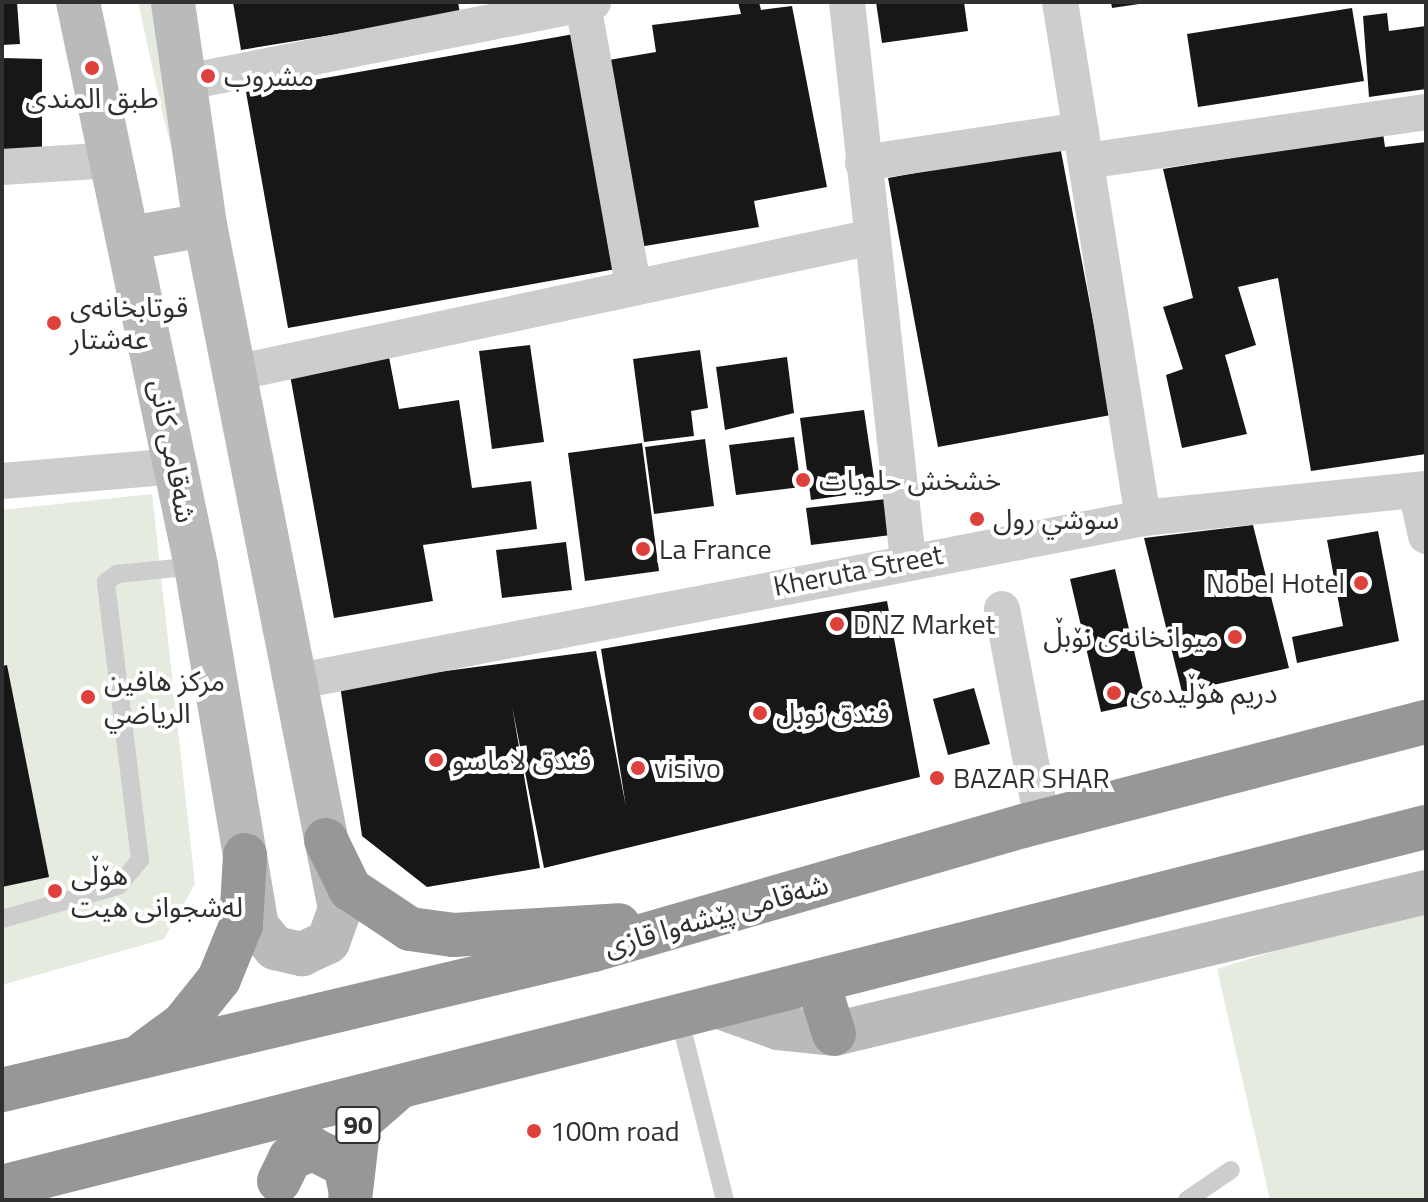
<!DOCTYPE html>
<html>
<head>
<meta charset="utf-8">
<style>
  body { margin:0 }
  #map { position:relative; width:1428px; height:1202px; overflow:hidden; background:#fff; font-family:"Titillium Web","Noto Sans Arabic",sans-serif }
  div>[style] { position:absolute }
  .green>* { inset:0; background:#e5ecdf }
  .building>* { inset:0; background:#171717 }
  .lane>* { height:18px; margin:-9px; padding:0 9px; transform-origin:9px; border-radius:9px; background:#cdcdcd }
  .street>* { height:36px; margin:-18px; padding:0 18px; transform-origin:18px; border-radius:18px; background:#cdcdcd }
  .secondary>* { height:44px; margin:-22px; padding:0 22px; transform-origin:22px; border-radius:22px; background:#bababa }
  .highway>* { height:44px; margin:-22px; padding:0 22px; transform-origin:22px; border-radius:22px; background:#979797 }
  .dots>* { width:22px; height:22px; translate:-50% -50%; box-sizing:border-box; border:4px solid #fff; border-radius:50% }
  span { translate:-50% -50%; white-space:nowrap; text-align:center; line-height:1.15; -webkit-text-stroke:8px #fff; paint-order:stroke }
  .shield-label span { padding:2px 6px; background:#fff; border:2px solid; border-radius:6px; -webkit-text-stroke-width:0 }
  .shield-label { font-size:26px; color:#303030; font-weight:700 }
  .poi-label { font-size:28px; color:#303030 }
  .left { translate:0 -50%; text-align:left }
  .right { translate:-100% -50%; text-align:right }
  .street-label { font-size:28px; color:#303030 }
  .frame { position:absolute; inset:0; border:4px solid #303030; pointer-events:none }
</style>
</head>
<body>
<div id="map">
  <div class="green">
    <div style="clip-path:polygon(138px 2px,172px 2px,179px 177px,163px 116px)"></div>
    <div style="clip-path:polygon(152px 494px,195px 884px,164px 939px,2px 985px,2px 510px)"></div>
    <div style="clip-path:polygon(1426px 903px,1426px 1200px,1270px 1200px,1217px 969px)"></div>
  </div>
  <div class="building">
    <div style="clip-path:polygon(2px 2px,17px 2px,20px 44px,2px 45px)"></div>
    <div style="clip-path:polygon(233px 2px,458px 2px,460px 14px,241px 50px)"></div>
    <div style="clip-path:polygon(738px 2px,759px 2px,761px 10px,792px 6px,827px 187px,754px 201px,759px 227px,639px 247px,603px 61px,656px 52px,652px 25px,741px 14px)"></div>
    <div style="clip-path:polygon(876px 2px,964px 2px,968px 31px,882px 43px)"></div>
    <div style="clip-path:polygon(1111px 2px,1139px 2px,1139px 4px,1112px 8px)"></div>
    <div style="clip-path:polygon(1352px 8px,1364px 81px,1198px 107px,1187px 34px)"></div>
    <div style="clip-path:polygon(1387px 13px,1389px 31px,1426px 26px,1426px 89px,1369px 97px,1363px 16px)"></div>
    <div style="clip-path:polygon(574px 34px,616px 269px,288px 328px,246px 92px)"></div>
    <div style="clip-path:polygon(2px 58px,42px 59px,42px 151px,2px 150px)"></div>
    <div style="clip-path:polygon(1383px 133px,1385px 147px,1426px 142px,1426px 454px,1311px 471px,1278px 278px,1238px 287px,1256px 345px,1225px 355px,1247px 434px,1182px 448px,1166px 375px,1183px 369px,1163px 307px,1193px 298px,1163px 169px)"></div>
    <div style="clip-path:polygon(1060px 146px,1111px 415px,938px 447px,888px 178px)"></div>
    <div style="clip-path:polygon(530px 345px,544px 442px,492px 449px,479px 351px)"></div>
    <div style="clip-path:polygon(700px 350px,708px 408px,691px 411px,694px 436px,644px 442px,633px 359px)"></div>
    <div style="clip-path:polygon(389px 357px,399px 409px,459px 400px,472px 488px,531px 481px,537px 529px,423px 545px,433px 601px,334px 618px,290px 375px)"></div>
    <div style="clip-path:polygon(787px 357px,794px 413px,725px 430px,716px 367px)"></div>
    <div style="clip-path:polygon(864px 410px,874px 478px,844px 482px,846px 495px,811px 500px,800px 418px)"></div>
    <div style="clip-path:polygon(794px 437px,801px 487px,736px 495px,729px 445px)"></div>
    <div style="clip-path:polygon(705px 439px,714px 506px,654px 514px,645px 447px)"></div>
    <div style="clip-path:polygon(642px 443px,659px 571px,585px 581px,568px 453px)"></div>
    <div style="clip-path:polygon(886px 499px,891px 535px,811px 545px,806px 508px)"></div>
    <div style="clip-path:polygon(1253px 525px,1289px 668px,1182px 692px,1144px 538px)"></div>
    <div style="clip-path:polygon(1378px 531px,1399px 641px,1297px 663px,1292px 637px,1343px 626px,1327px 540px)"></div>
    <div style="clip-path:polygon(566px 542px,572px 590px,502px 598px,496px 550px)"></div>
    <div style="clip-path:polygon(1115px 569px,1146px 702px,1101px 712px,1070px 579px)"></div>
    <div style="clip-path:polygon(887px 601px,920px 777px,544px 868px,512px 706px,540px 868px,427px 887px,362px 836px,340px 685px,596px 651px,626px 807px,601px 649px)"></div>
    <div style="clip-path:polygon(7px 665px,49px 877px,2px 887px,2px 666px)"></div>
    <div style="clip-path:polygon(974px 688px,990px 744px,948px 755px,933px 699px)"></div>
  </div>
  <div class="lane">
    <div style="left:2px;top:919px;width:121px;rotate:-15.9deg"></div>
    <div style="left:118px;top:886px;width:34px;rotate:-50deg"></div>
    <div style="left:140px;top:860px;width:280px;rotate:-97deg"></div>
    <div style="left:106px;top:582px;width:14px;rotate:-36deg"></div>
    <div style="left:117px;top:574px;width:79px;rotate:-5.8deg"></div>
    <div style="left:680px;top:1020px;width:186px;rotate:76deg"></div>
    <div style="left:1187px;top:1200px;width:53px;rotate:-34.3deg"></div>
  </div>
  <div class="street">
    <div style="left:847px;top:2px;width:561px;rotate:83.76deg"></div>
    <div style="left:1060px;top:2px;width:523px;rotate:80.86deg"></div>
    <div style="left:583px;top:4px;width:286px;rotate:79.9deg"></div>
    <div style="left:181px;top:83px;width:420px;rotate:-11.1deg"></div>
    <div style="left:1086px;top:161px;width:344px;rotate:-8.2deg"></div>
    <div style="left:863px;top:163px;width:220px;rotate:-8.6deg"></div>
    <div style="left:2px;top:167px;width:110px;rotate:-3.6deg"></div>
    <div style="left:235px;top:373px;width:651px;rotate:-12.05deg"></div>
    <div style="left:2px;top:481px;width:175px;rotate:-4.9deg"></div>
    <div style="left:1416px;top:490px;width:47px;rotate:77.7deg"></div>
    <div style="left:1002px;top:609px;width:216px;rotate:79.3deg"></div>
    <div style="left:294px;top:682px;width:865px;rotate:-10.93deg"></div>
    <div style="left:1143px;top:518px;width:284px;rotate:-5.9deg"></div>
  </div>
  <div class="secondary">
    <div style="left:78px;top:2px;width:576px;rotate:78.18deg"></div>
    <div style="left:196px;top:566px;width:365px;rotate:80.4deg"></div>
    <div style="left:257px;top:926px;width:28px;rotate:51deg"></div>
    <div style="left:275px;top:948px;width:28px;rotate:13deg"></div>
    <div style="left:302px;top:954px;width:29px;rotate:-25deg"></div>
    <div style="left:328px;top:942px;width:35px;rotate:-70deg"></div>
    <div style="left:340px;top:909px;width:697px;rotate:-101.16deg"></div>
    <div style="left:205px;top:225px;width:225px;rotate:-98.2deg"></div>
    <div style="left:131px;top:238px;width:75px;rotate:-10deg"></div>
    <div style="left:725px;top:1009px;width:56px;rotate:19.7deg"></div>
    <div style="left:778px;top:1028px;width:56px;rotate:6.1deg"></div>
    <div style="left:834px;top:1034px;width:609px;rotate:-13.49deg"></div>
  </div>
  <div class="highway">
    <div style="left:326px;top:840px;width:55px;rotate:63.9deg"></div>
    <div style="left:350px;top:889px;width:72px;rotate:33.7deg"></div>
    <div style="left:410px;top:929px;width:43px;rotate:7.9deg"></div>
    <div style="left:453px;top:935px;width:166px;rotate:-3.4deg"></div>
    <div style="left:819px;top:986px;width:50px;rotate:72.6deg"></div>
    <div style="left:145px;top:1052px;width:47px;rotate:-36.4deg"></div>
    <div style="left:183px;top:1024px;width:58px;rotate:-51.3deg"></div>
    <div style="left:219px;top:979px;width:58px;rotate:-67.8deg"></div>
    <div style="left:241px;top:925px;width:70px;rotate:-86.7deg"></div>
    <div style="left:2px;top:1090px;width:607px;rotate:-13.33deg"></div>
    <div style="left:593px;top:950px;width:448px;rotate:-16.1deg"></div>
    <div style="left:1023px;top:826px;width:416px;rotate:-14.5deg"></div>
    <div style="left:279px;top:1181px;width:25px;rotate:-64deg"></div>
    <div style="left:290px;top:1158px;width:25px;rotate:-21deg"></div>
    <div style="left:313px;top:1149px;width:36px;rotate:27deg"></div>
    <div style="left:345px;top:1165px;width:24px;rotate:78deg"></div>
    <div style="left:2px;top:1187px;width:1469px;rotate:-14.19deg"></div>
    <div style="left:350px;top:1200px;width:79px;rotate:-83.4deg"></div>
    <div style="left:359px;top:1122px;width:49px;rotate:-40.9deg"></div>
  </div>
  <div class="dots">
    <div style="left:92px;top:68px;background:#de403b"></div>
    <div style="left:208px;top:76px;background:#de403b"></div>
    <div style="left:54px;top:323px;background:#de403b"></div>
    <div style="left:803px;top:480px;background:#de403b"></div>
    <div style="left:977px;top:519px;background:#de403b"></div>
    <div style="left:643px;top:549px;background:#de403b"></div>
    <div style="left:1361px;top:583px;background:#de403b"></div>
    <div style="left:837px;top:624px;background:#de403b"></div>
    <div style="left:1235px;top:637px;background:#de403b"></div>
    <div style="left:1114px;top:693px;background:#de403b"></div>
    <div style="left:88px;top:697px;background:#de403b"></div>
    <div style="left:760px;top:713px;background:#de403b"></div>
    <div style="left:436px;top:760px;background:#de403b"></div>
    <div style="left:638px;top:768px;background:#de403b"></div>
    <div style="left:937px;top:778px;background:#de403b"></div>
    <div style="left:55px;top:891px;background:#de403b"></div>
    <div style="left:534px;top:1131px;background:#de403b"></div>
  </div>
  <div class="shield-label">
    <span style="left:358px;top:1125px">90</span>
  </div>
  <div class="poi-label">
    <span class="left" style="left:224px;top:76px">مشروب</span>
    <span style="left:92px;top:98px">طبق المندى</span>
    <span class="left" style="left:70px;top:323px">قوتابخانەی<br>عەشتار</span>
    <span class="left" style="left:819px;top:480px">خشخش حلويات</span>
    <span class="left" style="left:993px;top:519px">سوشي رول</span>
    <span class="left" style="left:659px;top:549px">La France</span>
    <span class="right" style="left:1345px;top:583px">Nobel Hotel</span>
    <span class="left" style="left:853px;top:624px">DNZ Market</span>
    <span class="right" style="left:1219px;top:637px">میوانخانەی نۆبڵ</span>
    <span class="left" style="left:104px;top:697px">مركز هافين<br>الرياضي</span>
    <span class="left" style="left:1130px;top:693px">دریم ھۆڵیدەی</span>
    <span class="left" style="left:776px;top:713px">فندق نوبل</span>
    <span class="left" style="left:452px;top:760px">فندق لاماسو</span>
    <span class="left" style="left:654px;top:768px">visivo</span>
    <span class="left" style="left:953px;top:778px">BAZAR SHAR</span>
    <span class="left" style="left:71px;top:891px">ھۆڵی<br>لەشجوانی ھیت</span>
    <span class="left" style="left:550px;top:1131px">100m road</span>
  </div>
  <div class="street-label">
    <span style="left:173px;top:451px;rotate:79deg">شەقامی کانی</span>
    <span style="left:858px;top:570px;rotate:-11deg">Kheruta Street</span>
    <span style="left:716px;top:915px;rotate:-16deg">شەقامی پێشەوا قازی</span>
  </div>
  <div class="frame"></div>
</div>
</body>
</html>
